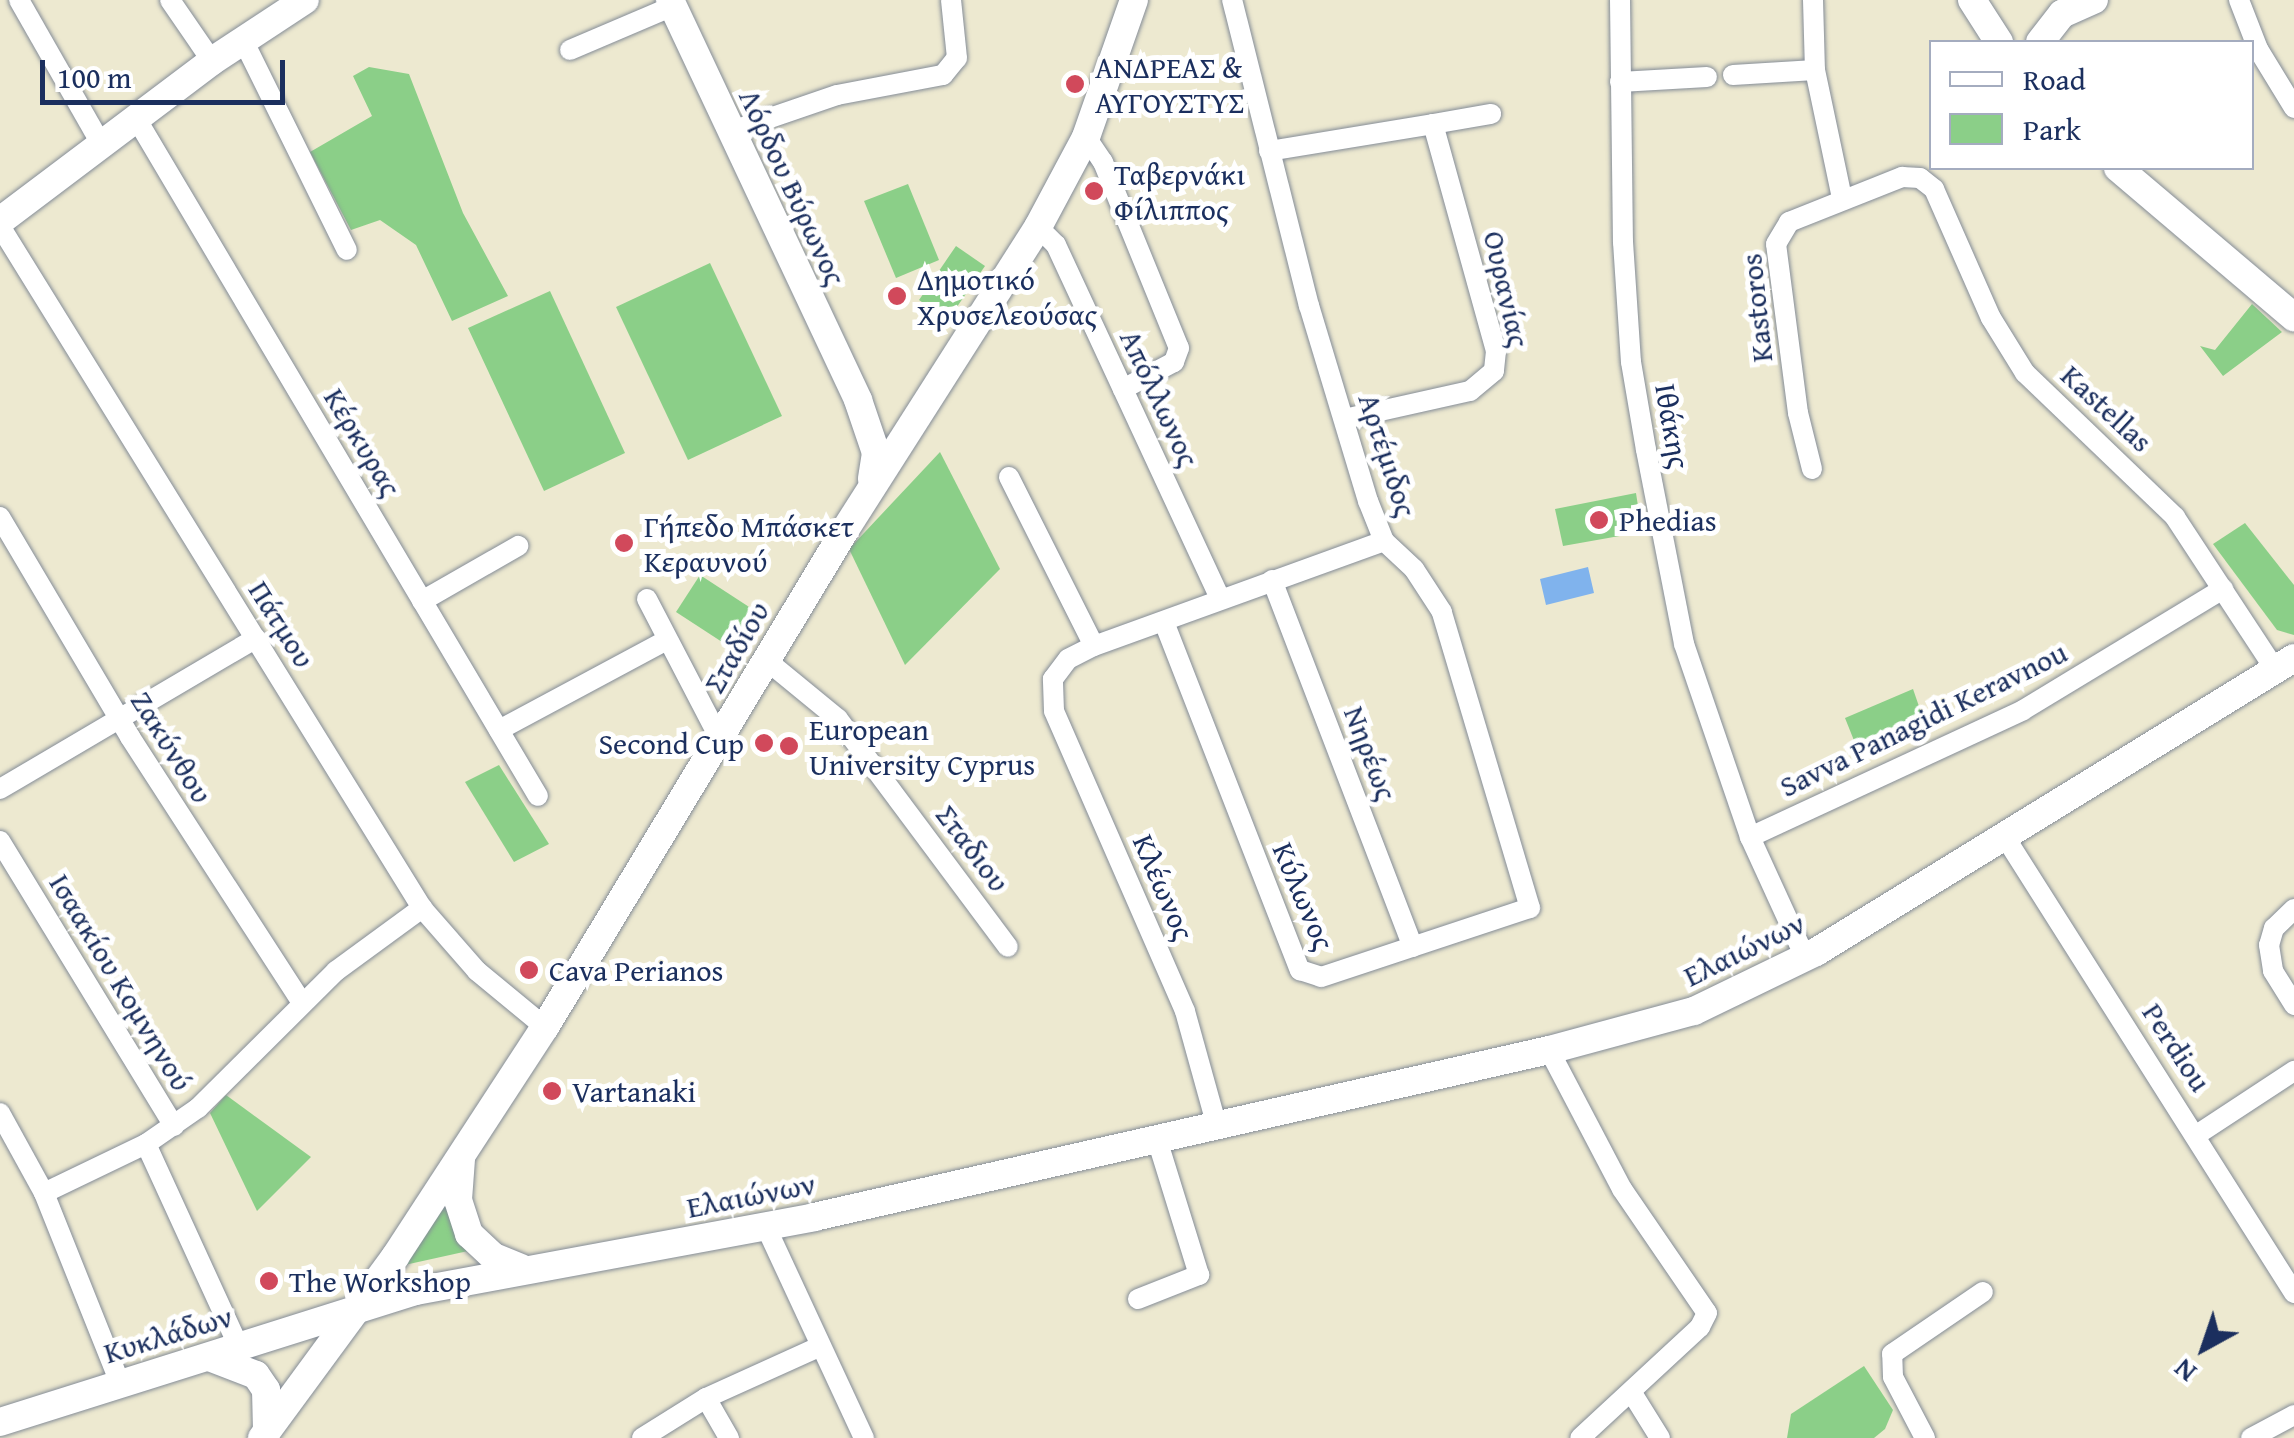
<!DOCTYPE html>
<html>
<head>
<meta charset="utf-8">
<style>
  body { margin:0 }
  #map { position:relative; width:2294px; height:1438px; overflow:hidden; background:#ede9d0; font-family:"Gentium Book Plus",serif }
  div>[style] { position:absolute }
  .green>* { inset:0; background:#8bcf88 }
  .water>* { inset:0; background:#80b3ed }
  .roads { filter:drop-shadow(0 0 2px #848c97) drop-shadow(0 0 2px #848c97) }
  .street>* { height:20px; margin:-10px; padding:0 10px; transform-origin:10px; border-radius:10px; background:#fff }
  .secondary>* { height:28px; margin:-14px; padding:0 14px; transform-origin:14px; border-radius:14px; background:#fff }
  .dots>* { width:28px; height:28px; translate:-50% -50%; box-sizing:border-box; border:5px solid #fff; border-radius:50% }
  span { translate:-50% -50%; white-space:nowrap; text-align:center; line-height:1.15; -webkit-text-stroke:10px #fff; paint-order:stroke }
  .poi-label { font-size:30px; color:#1b2f5e }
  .left { translate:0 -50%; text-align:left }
  .right { translate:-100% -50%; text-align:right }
  .street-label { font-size:30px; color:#1b2f5e }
  .legend { position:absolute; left:1929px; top:40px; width:325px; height:130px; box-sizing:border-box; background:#fff; border:2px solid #a4acbf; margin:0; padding:12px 18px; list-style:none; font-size:30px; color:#1b2f5e }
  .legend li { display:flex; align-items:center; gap:20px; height:50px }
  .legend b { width:50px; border:2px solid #a4acbf }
  .north { position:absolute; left:2154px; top:1298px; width:100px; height:100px; -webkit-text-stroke:8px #fff; paint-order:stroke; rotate:220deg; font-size:28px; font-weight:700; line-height:40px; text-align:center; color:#1b2f5e }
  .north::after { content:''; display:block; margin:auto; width:35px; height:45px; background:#1b2f5e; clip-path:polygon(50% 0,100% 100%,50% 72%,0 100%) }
  .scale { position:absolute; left:40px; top:60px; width:245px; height:45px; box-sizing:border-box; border:5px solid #1b2f5e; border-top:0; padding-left:12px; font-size:30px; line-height:35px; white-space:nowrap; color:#1b2f5e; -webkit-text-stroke:8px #fff; paint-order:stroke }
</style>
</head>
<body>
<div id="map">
  <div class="green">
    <div style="clip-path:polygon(369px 67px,409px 74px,463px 213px,508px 296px,452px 321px,416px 245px,380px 220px,351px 230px,310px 152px,372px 116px,353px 76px)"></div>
    <div style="clip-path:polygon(908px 184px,939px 260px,896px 278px,864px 201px)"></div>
    <div style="clip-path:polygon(956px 246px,985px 266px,948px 320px,919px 300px)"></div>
    <div style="clip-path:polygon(710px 263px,782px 416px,688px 460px,616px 307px)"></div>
    <div style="clip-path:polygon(550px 291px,625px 453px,544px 491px,468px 328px)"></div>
    <div style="clip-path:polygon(2252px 304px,2282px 332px,2223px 376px,2200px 346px,2215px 350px)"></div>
    <div style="clip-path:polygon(940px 452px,1000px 569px,905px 665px,849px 549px)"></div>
    <div style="clip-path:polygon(1636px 493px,1642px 532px,1563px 546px,1555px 509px)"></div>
    <div style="clip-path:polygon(2245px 523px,2294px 585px,2294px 635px,2277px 630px,2213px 544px)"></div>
    <div style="clip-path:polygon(700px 575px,763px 616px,739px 653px,676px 612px)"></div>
    <div style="clip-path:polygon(1913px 689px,1924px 721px,1857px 748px,1845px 718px)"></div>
    <div style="clip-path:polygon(499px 765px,549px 844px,514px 862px,465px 782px)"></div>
    <div style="clip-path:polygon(226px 1095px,311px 1157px,257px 1211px,210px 1113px)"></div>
    <div style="clip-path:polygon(445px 1195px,468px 1251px,400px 1266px)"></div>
    <div style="clip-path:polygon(1864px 1366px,1893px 1410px,1885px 1429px,1874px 1438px,1787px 1438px,1791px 1414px)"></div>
  </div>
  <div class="water">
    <div style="clip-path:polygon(1588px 567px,1594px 593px,1546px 605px,1540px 579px)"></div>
  </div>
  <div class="roads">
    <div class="street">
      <div style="left:19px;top:0;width:166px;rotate:60.3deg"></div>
      <div style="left:170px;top:0;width:74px;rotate:55.5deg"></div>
      <div style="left:1620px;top:0;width:242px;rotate:89.3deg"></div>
      <div style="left:1623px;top:242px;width:120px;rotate:86.2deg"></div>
      <div style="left:1631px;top:362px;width:89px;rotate:80.3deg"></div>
      <div style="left:1646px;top:450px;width:198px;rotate:78.9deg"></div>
      <div style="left:1684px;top:644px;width:204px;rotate:71.1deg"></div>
      <div style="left:1750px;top:837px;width:132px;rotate:65.4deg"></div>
      <div style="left:1813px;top:0;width:70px;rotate:88.4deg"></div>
      <div style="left:1815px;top:70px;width:131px;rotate:78.1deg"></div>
      <div style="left:2239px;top:0;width:53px;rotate:68.8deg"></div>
      <div style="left:2258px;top:49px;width:69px;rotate:58.6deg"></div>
      <div style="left:243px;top:40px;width:234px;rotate:63.7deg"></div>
      <div style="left:570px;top:50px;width:112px;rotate:-23.1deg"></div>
      <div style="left:1733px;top:75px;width:82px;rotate:-3.5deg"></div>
      <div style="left:1620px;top:82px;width:87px;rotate:-3.3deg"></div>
      <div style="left:136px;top:118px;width:788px;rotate:59.34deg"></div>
      <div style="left:1433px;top:124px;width:59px;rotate:-9.8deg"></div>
      <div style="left:732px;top:131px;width:111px;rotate:-18.9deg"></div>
      <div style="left:837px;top:95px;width:108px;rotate:-10.7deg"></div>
      <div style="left:943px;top:75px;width:22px;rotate:-51deg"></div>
      <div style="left:957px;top:58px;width:58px;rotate:-95.9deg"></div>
      <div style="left:1086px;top:137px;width:30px;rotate:56deg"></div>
      <div style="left:1103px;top:162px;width:201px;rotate:67.8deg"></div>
      <div style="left:1179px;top:348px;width:15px;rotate:110deg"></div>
      <div style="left:1174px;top:362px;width:58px;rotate:152.1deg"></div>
      <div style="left:1269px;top:151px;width:166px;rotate:-9.3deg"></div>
      <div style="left:1433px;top:124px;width:236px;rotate:74.5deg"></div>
      <div style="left:1496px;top:351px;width:20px;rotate:96deg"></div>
      <div style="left:1494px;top:371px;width:31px;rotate:140deg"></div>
      <div style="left:1470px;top:391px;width:128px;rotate:167.4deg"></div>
      <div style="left:0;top:226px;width:802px;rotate:58.25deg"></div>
      <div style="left:422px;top:908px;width:84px;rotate:48.9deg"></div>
      <div style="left:477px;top:971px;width:88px;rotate:39.5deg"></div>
      <div style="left:1038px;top:227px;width:25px;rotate:45deg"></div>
      <div style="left:1056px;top:245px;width:390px;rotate:65.1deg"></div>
      <div style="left:1812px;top:469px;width:58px;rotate:-104deg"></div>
      <div style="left:1798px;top:413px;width:170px;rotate:-97.4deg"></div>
      <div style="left:1776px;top:244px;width:26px;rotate:-59deg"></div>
      <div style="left:1789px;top:222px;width:122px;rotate:-21.7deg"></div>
      <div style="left:1902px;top:177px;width:18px;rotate:3deg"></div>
      <div style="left:1920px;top:178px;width:18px;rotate:38deg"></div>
      <div style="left:1934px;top:189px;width:141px;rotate:66.2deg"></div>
      <div style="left:1991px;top:318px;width:65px;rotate:58.3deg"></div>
      <div style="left:2025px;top:373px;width:208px;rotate:43.8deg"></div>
      <div style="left:2175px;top:517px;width:184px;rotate:56.7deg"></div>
      <div style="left:1009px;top:477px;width:189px;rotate:63.3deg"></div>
      <div style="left:0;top:517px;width:256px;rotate:59.4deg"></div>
      <div style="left:130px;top:737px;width:317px;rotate:57.1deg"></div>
      <div style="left:1272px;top:580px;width:393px;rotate:69deg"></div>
      <div style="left:647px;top:599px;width:158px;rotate:62.5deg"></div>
      <div style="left:422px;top:601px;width:111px;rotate:-29.8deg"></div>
      <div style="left:1164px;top:622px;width:374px;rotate:68.7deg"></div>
      <div style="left:1300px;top:970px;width:22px;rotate:18deg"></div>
      <div style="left:1321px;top:977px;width:220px;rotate:-18.3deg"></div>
      <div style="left:1530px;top:908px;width:309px;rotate:-106.6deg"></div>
      <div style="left:1442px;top:612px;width:51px;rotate:-123.1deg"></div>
      <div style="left:1414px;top:569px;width:41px;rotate:-137deg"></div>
      <div style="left:1384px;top:541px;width:43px;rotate:-111.8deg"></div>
      <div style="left:1368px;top:501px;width:204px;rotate:-106.8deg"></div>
      <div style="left:1309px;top:306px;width:316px;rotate:-104.1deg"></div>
      <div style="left:765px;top:659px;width:94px;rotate:39.4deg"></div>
      <div style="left:838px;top:719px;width:284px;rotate:53.3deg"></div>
      <div style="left:499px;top:730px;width:191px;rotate:-28.2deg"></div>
      <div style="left:0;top:789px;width:297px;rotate:-30.5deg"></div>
      <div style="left:1750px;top:837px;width:301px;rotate:-24.9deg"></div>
      <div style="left:2023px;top:710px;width:234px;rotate:-31.2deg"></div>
      <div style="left:2005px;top:837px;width:540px;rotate:57.63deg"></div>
      <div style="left:0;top:841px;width:334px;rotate:58.6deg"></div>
      <div style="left:2294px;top:909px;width:28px;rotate:136deg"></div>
      <div style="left:2274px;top:928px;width:18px;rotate:106deg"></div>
      <div style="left:2269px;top:945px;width:26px;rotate:81deg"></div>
      <div style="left:2273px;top:971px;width:40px;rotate:58deg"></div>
      <div style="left:1549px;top:1050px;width:157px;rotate:62.3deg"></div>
      <div style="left:1622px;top:1189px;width:150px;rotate:55.6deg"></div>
      <div style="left:1707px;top:1313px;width:16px;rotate:117deg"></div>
      <div style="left:1700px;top:1327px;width:163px;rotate:137.2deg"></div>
      <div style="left:0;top:1113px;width:91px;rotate:61.2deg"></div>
      <div style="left:44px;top:1193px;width:205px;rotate:68.2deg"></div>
      <div style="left:1216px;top:1123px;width:116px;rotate:-105.5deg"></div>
      <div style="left:1185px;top:1011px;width:327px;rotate:-113.6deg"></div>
      <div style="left:1054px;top:711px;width:32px;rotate:-92deg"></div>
      <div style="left:1053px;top:679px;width:25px;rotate:-53deg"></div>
      <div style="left:1068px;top:659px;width:29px;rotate:-27deg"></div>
      <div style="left:1094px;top:646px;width:308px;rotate:-19.9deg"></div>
      <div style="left:2198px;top:1134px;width:115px;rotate:-33.3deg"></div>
      <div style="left:146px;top:1144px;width:223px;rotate:65.4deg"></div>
      <div style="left:44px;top:1193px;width:113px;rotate:-25.7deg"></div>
      <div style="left:146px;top:1144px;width:63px;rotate:-34.7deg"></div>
      <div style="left:198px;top:1108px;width:194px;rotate:-44.8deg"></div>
      <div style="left:336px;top:971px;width:107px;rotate:-36.2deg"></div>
      <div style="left:766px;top:1227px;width:233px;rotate:65.1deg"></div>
      <div style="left:1138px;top:1299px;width:66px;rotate:-21.5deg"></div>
      <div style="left:1199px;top:1275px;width:145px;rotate:-107.2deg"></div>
      <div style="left:1632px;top:1393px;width:53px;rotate:58.1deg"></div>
      <div style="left:706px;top:1398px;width:46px;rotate:60.1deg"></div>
      <div style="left:642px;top:1438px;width:75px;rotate:-32deg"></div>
      <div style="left:706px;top:1398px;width:124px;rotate:-24.3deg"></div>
      <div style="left:1925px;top:1438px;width:69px;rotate:-117.7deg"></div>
      <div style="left:1893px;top:1377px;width:23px;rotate:-92deg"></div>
      <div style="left:1892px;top:1354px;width:110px;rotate:-34.3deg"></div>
      <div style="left:2251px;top:1438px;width:49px;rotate:-28.1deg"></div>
    </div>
    <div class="secondary">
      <div style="left:670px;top:0;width:442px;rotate:64.8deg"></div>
      <div style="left:858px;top:400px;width:56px;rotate:71.2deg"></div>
      <div style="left:876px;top:453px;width:26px;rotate:99deg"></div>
      <div style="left:1972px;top:0;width:50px;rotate:57.3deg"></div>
      <div style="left:2040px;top:42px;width:36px;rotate:-52deg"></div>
      <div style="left:2062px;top:14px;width:35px;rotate:-24deg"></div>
      <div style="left:2118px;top:168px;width:231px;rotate:40.3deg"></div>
      <div style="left:0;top:221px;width:266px;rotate:-37deg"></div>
      <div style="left:212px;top:61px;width:111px;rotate:-33.3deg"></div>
      <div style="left:461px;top:1159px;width:41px;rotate:94.2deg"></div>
      <div style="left:458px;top:1200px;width:36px;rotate:72deg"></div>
      <div style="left:469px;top:1234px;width:34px;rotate:43deg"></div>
      <div style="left:494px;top:1257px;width:29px;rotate:22deg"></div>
      <div style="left:209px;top:1357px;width:50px;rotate:21deg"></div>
      <div style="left:256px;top:1375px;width:18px;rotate:56deg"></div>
      <div style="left:266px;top:1390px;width:41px;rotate:88.6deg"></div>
      <div style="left:0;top:1422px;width:436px;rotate:-17.5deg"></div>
      <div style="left:416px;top:1291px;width:405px;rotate:-10.5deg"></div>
      <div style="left:814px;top:1217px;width:754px;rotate:-12.8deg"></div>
      <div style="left:1549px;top:1050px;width:150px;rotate:-15.1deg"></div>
      <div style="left:1694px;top:1011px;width:136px;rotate:-25.8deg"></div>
      <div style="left:1816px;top:952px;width:561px;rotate:-31.59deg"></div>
      <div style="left:262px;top:1438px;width:225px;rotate:-53.7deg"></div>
      <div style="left:395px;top:1257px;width:275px;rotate:-56.9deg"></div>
      <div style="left:545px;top:1027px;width:581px;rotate:-58.88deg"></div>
      <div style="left:845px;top:530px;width:359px;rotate:-57.5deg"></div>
      <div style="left:1038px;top:227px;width:102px;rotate:-61.9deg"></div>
      <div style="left:1086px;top:137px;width:145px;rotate:-70.7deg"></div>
    </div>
  </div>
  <div class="dots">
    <div style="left:1075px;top:84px;background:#d1495b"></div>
    <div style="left:1094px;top:191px;background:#d1495b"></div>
    <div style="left:897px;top:296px;background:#d1495b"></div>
    <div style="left:1599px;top:520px;background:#d1495b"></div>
    <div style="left:624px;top:543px;background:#d1495b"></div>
    <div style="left:764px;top:743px;background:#d1495b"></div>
    <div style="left:789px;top:746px;background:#d1495b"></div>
    <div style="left:529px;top:970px;background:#d1495b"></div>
    <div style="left:552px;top:1091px;background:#d1495b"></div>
    <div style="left:269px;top:1281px;background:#d1495b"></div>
  </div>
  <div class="poi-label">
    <span class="left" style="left:1095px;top:84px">ΑΝΔΡΕΑΣ &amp;<br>ΑΥΓΟΥΣΤΥΣ</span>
    <span class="left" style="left:1114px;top:191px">Ταβερνάκι<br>Φίλιππος</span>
    <span class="left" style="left:917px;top:296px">Δημοτικό<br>Χρυσελεούσας</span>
    <span class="left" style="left:1619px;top:520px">Phedias</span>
    <span class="left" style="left:644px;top:543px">Γήπεδο Μπάσκετ<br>Κεραυνού</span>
    <span class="left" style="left:809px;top:746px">European<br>University Cyprus</span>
    <span class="right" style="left:744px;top:743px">Second Cup</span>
    <span class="left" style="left:549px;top:970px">Cava Perianos</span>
    <span class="left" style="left:572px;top:1091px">Vartanaki</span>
    <span class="left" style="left:289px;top:1281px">The Workshop</span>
  </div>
  <div class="street-label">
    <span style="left:793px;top:187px;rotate:65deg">Λόρδου Βύρωνος</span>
    <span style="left:1507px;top:289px;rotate:77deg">Ουρανίας</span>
    <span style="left:1756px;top:308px;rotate:-96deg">Kastoros</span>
    <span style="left:1160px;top:398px;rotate:65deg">Απόλλωνος</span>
    <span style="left:2107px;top:408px;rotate:43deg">Kastellas</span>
    <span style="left:1673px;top:426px;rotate:80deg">Ιθάκης</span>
    <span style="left:363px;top:442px;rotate:59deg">Κέρκυρας</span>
    <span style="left:1388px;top:455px;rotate:72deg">Αρτέμιδος</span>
    <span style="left:282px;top:624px;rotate:58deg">Πάτμου</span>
    <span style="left:736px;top:647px;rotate:-60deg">Σταδίου</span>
    <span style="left:1923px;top:719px;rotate:-26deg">Savva Panagidi Keravnou</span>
    <span style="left:172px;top:747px;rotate:58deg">Ζακύνθου</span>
    <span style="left:1371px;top:753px;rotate:69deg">Νηρέως</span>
    <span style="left:973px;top:848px;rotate:53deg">Σταδιου</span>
    <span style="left:1164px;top:887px;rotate:67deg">Κλέωνος</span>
    <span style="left:1304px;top:896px;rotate:67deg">Κύλωνος</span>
    <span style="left:1744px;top:949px;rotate:-26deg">Ελαιώνων</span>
    <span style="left:121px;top:982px;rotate:59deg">Ισαακίου Κομνηνού</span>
    <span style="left:2177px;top:1047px;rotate:57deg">Perdiou</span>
    <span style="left:751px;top:1195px;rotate:-11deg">Ελαιώνων</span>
    <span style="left:168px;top:1334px;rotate:-17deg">Κυκλάδων</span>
  </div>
  <ul class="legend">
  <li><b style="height:12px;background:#fff"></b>Road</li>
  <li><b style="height:28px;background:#8bcf88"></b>Park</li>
  </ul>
  <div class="north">N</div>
  <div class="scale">100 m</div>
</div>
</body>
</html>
